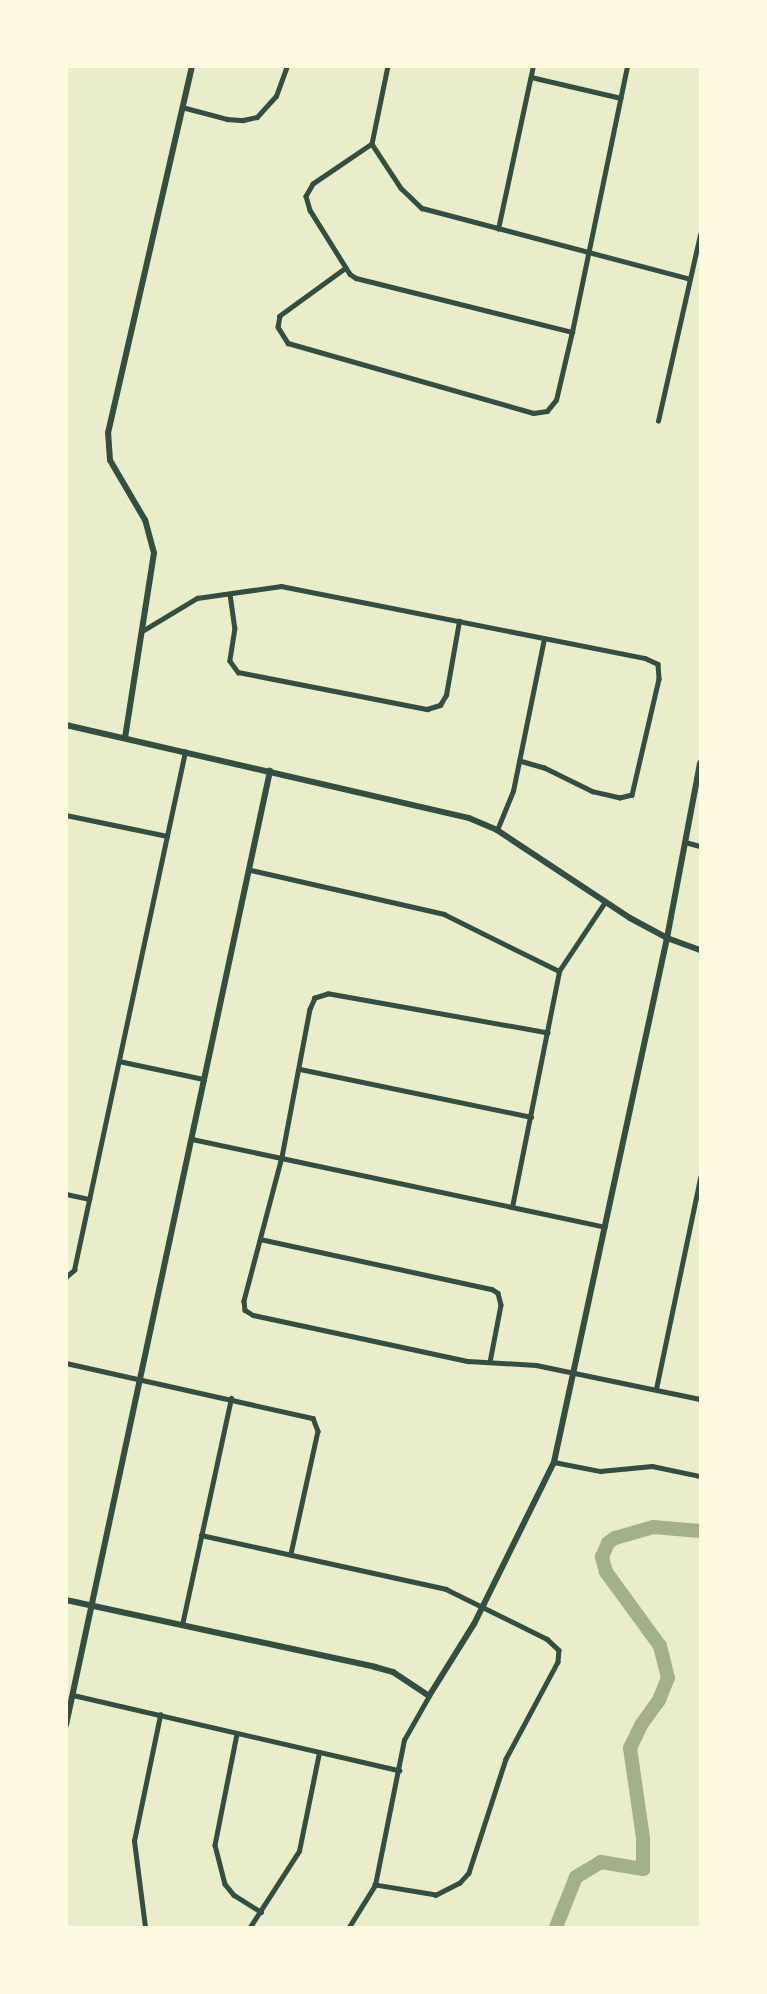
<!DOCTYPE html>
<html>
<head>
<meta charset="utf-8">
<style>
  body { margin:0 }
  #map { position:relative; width:767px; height:1994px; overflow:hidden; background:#e9edc9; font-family:Signika,sans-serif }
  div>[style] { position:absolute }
  .river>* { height:14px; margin:-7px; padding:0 7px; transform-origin:7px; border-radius:7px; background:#a3b18a }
  .minor>* { height:4.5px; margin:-2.25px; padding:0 2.25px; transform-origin:2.25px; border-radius:2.25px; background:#344e41 }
  .tertiary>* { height:6px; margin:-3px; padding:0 3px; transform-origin:3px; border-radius:3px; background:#344e41 }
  span { translate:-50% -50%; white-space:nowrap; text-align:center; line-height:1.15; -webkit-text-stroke:5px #fefae0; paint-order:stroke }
  .frame { position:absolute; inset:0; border:68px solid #fefae0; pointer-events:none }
</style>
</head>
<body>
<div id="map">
  <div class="river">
    <div style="left:556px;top:1927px;width:54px;rotate:-68.2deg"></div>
    <div style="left:576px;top:1877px;width:29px;rotate:-31deg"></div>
    <div style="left:601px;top:1862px;width:43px;rotate:9.5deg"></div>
    <div style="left:643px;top:1869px;width:31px;rotate:-90deg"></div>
    <div style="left:643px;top:1838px;width:91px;rotate:-98.2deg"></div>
    <div style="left:630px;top:1748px;width:25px;rotate:-64deg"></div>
    <div style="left:641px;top:1725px;width:31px;rotate:-54deg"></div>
    <div style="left:659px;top:1700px;width:24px;rotate:-68deg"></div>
    <div style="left:668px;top:1678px;width:33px;rotate:-104deg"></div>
    <div style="left:660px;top:1646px;width:92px;rotate:-126.1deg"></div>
    <div style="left:606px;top:1572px;width:16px;rotate:-105deg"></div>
    <div style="left:602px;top:1557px;width:15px;rotate:-67deg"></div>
    <div style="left:608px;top:1543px;width:9px;rotate:-36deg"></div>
    <div style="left:615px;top:1538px;width:40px;rotate:-16deg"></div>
    <div style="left:653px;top:1527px;width:47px;rotate:4.9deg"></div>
  </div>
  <div class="minor">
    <div style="left:388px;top:66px;width:80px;rotate:101.6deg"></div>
    <div style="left:372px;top:144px;width:71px;rotate:145.9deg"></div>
    <div style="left:313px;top:184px;width:14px;rotate:120deg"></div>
    <div style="left:306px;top:196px;width:15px;rotate:74deg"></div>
    <div style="left:310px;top:210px;width:75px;rotate:58deg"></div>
    <div style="left:350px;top:274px;width:7px;rotate:34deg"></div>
    <div style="left:356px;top:278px;width:223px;rotate:14deg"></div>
    <div style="left:531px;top:77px;width:92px;rotate:13.1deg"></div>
    <div style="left:182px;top:107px;width:47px;rotate:14.9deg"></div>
    <div style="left:227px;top:119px;width:16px;rotate:4deg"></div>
    <div style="left:243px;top:120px;width:14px;rotate:-12deg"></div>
    <div style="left:257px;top:117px;width:28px;rotate:-48deg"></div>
    <div style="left:276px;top:96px;width:32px;rotate:-70deg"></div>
    <div style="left:372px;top:144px;width:53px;rotate:56.6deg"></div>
    <div style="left:401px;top:188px;width:29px;rotate:44deg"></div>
    <div style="left:422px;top:208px;width:277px;rotate:14.8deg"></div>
    <div style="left:498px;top:229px;width:167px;rotate:-77.9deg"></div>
    <div style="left:346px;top:268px;width:82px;rotate:144deg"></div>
    <div style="left:280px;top:316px;width:11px;rotate:100deg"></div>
    <div style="left:278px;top:327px;width:19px;rotate:58deg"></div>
    <div style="left:288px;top:343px;width:255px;rotate:15.9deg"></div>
    <div style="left:533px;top:413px;width:14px;rotate:-8deg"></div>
    <div style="left:547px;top:411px;width:14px;rotate:-51deg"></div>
    <div style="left:556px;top:400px;width:70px;rotate:-76.8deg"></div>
    <div style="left:572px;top:332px;width:272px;rotate:-78.3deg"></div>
    <div style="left:658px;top:421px;width:191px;rotate:-77.3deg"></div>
    <div style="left:230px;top:594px;width:34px;rotate:82deg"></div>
    <div style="left:235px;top:628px;width:33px;rotate:99deg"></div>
    <div style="left:230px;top:661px;width:14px;rotate:54deg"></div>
    <div style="left:238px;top:672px;width:193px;rotate:11.1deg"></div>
    <div style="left:427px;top:709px;width:14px;rotate:-17deg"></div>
    <div style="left:440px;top:705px;width:12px;rotate:-59deg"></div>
    <div style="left:446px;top:695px;width:75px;rotate:-80deg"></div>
    <div style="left:144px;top:630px;width:62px;rotate:-31.1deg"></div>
    <div style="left:197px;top:598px;width:85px;rotate:-8.1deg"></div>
    <div style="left:281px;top:586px;width:371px;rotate:11.2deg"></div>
    <div style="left:645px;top:658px;width:14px;rotate:25deg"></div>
    <div style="left:658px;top:664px;width:15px;rotate:86deg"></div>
    <div style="left:659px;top:679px;width:119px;rotate:103.1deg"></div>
    <div style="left:632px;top:795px;width:12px;rotate:166deg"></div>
    <div style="left:620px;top:798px;width:28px;rotate:-167deg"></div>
    <div style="left:593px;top:792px;width:55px;rotate:-153.9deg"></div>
    <div style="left:544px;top:768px;width:25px;rotate:-164deg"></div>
    <div style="left:66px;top:815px;width:103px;rotate:11.7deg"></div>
    <div style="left:497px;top:830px;width:42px;rotate:-67.7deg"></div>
    <div style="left:513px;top:791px;width:155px;rotate:-78.5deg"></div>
    <div style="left:685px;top:842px;width:16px;rotate:15deg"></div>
    <div style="left:251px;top:870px;width:198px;rotate:12.8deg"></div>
    <div style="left:444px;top:914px;width:128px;rotate:26.4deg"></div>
    <div style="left:548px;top:1033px;width:223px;rotate:-169.9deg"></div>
    <div style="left:328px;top:994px;width:14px;rotate:163deg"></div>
    <div style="left:315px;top:998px;width:12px;rotate:114deg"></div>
    <div style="left:310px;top:1009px;width:151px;rotate:100.7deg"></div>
    <div style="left:282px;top:1157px;width:149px;rotate:104.8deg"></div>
    <div style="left:244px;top:1301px;width:9px;rotate:84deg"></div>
    <div style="left:245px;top:1310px;width:9px;rotate:32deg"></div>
    <div style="left:253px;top:1315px;width:220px;rotate:12.1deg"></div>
    <div style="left:468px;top:1361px;width:68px;rotate:3.4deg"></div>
    <div style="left:536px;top:1365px;width:167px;rotate:11.7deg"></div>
    <div style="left:119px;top:1061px;width:87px;rotate:12deg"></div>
    <div style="left:300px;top:1069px;width:236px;rotate:11.7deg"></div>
    <div style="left:192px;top:1139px;width:422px;rotate:12deg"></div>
    <div style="left:66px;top:1194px;width:24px;rotate:12deg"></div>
    <div style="left:512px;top:1207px;width:241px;rotate:-78.7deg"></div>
    <div style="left:559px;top:971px;width:83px;rotate:-56.3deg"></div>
    <div style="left:260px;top:1239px;width:237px;rotate:12.2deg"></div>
    <div style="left:492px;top:1289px;width:7px;rotate:34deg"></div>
    <div style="left:498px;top:1293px;width:12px;rotate:76deg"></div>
    <div style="left:501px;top:1305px;width:58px;rotate:100.9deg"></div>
    <div style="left:66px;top:1277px;width:11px;rotate:-41deg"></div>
    <div style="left:74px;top:1270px;width:530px;rotate:-77.91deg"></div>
    <div style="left:66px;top:1363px;width:253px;rotate:12.6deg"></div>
    <div style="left:313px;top:1418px;width:14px;rotate:69deg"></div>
    <div style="left:318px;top:1431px;width:126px;rotate:102.4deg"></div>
    <div style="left:656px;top:1389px;width:216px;rotate:-78.2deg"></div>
    <div style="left:554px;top:1462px;width:47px;rotate:11.1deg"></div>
    <div style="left:600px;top:1471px;width:52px;rotate:-5.5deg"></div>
    <div style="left:652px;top:1466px;width:49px;rotate:11.8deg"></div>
    <div style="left:201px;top:1535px;width:251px;rotate:12.4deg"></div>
    <div style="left:446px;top:1589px;width:113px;rotate:26.3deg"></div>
    <div style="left:547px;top:1639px;width:16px;rotate:43deg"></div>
    <div style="left:559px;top:1650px;width:12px;rotate:95deg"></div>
    <div style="left:558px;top:1662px;width:110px;rotate:118.2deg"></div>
    <div style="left:506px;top:1759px;width:120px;rotate:108deg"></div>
    <div style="left:469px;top:1873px;width:13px;rotate:132deg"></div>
    <div style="left:460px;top:1883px;width:27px;rotate:153deg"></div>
    <div style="left:436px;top:1895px;width:62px;rotate:-170.7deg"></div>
    <div style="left:182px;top:1625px;width:232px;rotate:-77.8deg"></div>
    <div style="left:73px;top:1695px;width:335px;rotate:13deg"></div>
    <div style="left:237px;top:1734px;width:113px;rotate:101.2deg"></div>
    <div style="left:215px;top:1845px;width:40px;rotate:75.6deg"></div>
    <div style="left:225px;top:1884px;width:14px;rotate:51deg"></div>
    <div style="left:234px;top:1895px;width:32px;rotate:32deg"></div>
    <div style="left:145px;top:1927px;width:87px;rotate:-97.3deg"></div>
    <div style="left:134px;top:1841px;width:129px;rotate:-78.3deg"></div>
    <div style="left:250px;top:1927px;width:90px;rotate:-57.2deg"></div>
    <div style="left:299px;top:1851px;width:100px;rotate:-78.5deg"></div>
    <div style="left:349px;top:1927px;width:49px;rotate:-58.2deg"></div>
    <div style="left:375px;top:1885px;width:148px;rotate:-78.7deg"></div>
    <div style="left:404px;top:1740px;width:51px;rotate:-60.4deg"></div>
  </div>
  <div class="tertiary">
    <div style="left:66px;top:725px;width:414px;rotate:13deg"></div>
    <div style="left:469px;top:818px;width:30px;rotate:23deg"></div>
    <div style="left:497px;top:830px;width:159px;rotate:33.5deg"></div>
    <div style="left:630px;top:918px;width:42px;rotate:28.4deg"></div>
    <div style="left:667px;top:938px;width:35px;rotate:20deg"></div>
    <div style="left:125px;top:738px;width:187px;rotate:-81.1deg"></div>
    <div style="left:154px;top:553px;width:34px;rotate:-105deg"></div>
    <div style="left:145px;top:520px;width:69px;rotate:-120.3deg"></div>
    <div style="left:110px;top:460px;width:27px;rotate:-94deg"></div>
    <div style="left:108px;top:433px;width:376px;rotate:-77.1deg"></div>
    <div style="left:66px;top:1600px;width:316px;rotate:12.2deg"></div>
    <div style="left:375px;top:1667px;width:19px;rotate:16deg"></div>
    <div style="left:393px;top:1672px;width:43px;rotate:33.7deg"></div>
    <div style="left:429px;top:1696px;width:85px;rotate:-58deg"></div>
    <div style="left:474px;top:1624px;width:181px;rotate:-63.7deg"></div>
    <div style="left:554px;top:1462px;width:536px;rotate:-77.83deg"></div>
    <div style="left:667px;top:938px;width:178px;rotate:-79.3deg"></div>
    <div style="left:66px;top:1725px;width:976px;rotate:-77.93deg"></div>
  </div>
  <div class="frame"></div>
</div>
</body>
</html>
